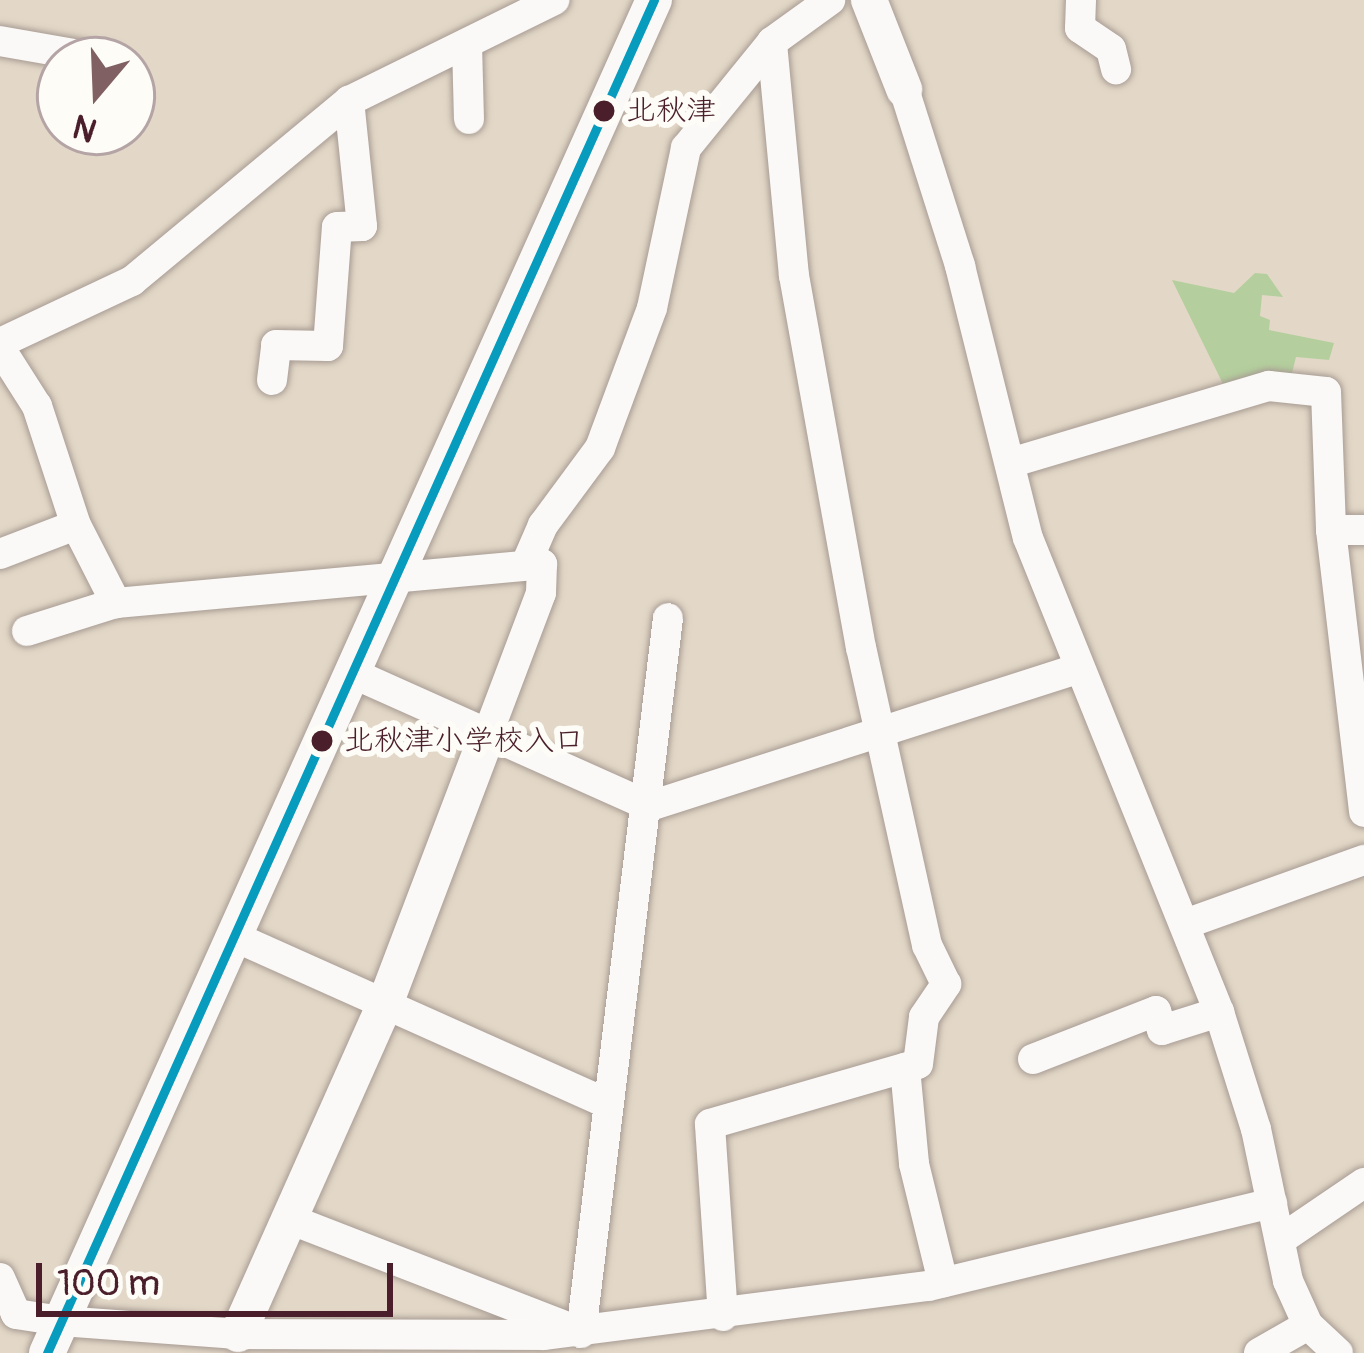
<!DOCTYPE html>
<html>
<head>
<meta charset="utf-8">
<style>
  body { margin:0 }
  #map { position:relative; width:1364px; height:1353px; overflow:hidden; background:#e3d8c7; font-family:Pangolin,"Klee One",sans-serif }
  div>[style] { position:absolute }
  .green>* { inset:0; background:#b4cf9d }
  .roads { filter:drop-shadow(0 0 3px #a89c94) drop-shadow(0 0 3px #a89c94) }
  .minor>* { height:30px; margin:-15px; padding:0 15px; transform-origin:15px; border-radius:15px; background:#fbf9f7 }
  .tertiary>* { height:36px; margin:-18px; padding:0 18px; transform-origin:18px; border-radius:18px; background:#fbf9f7 }
  .bus-1>* { height:9px; margin:-4.5px; padding:0 4.5px; transform-origin:4.5px; border-radius:4.5px; background:#079bbe }
  .dots>* { width:33px; height:33px; translate:-50% -50%; box-sizing:border-box; border:6px solid #fdfcf7; border-radius:50% }
  span { translate:-50% -50%; white-space:nowrap; text-align:center; line-height:1.15; -webkit-text-stroke:12px #fdfcf7; paint-order:stroke }
  .bus-label { font-size:30px; color:#4a1f2b }
  .left { translate:0 -50%; text-align:left }
  .north { position:absolute; left:36px; top:36px; width:120px; height:120px; box-sizing:border-box; background:#fdfcf7; border:3px solid #b5a4a5; border-radius:50%; rotate:199deg; font-size:33px; font-weight:700; line-height:48px; text-align:center; color:#4a1f2b }
  .north::after { content:''; display:block; margin:auto; width:42px; height:54px; background:#806062; clip-path:polygon(50% 0,100% 100%,50% 72%,0 100%) }
  .scale { position:absolute; left:36px; top:1263px; width:357px; height:54px; box-sizing:border-box; border:6px solid #4a1f2b; border-top:0; padding-left:15px; font-size:36px; line-height:42px; white-space:nowrap; color:#4a1f2b; -webkit-text-stroke:9px #fdfcf7; paint-order:stroke }
</style>
</head>
<body>
<div id="map">
  <div class="green">
    <div style="clip-path:polygon(1255px 273px,1267px 274px,1283px 297px,1262px 295px,1260px 316px,1270px 320px,1269px 330px,1334px 343px,1329px 360px,1296px 357px,1291px 377px,1225px 388px,1172px 280px,1234px 293px)"></div>
  </div>
  <div class="roads">
    <div class="minor">
      <div style="left:1081px;top:0;width:28px;rotate:92deg"></div>
      <div style="left:1080px;top:28px;width:37px;rotate:34deg"></div>
      <div style="left:1111px;top:49px;width:21px;rotate:76deg"></div>
      <div style="left:0;top:41px;width:111px;rotate:9.9deg"></div>
      <div style="left:467px;top:44px;width:75px;rotate:88.5deg"></div>
      <div style="left:904px;top:89px;width:186px;rotate:72.4deg"></div>
      <div style="left:960px;top:266px;width:280px;rotate:76deg"></div>
      <div style="left:1028px;top:538px;width:511px;rotate:68.05deg"></div>
      <div style="left:1219px;top:1012px;width:123px;rotate:72.5deg"></div>
      <div style="left:1256px;top:1129px;width:155px;rotate:78.1deg"></div>
      <div style="left:1288px;top:1281px;width:48px;rotate:65.6deg"></div>
      <div style="left:0;top:343px;width:146px;rotate:-25.2deg"></div>
      <div style="left:132px;top:281px;width:282px;rotate:-39.7deg"></div>
      <div style="left:349px;top:101px;width:229px;rotate:-26.2deg"></div>
      <div style="left:0;top:348px;width:69px;rotate:57.5deg"></div>
      <div style="left:37px;top:406px;width:125px;rotate:71.9deg"></div>
      <div style="left:76px;top:525px;width:88px;rotate:62.9deg"></div>
      <div style="left:116px;top:603px;width:428px;rotate:-5.2deg"></div>
      <div style="left:542px;top:564px;width:29px;rotate:92deg"></div>
      <div style="left:541px;top:593px;width:150px;rotate:110.7deg"></div>
      <div style="left:272px;top:380px;width:35px;rotate:-83deg"></div>
      <div style="left:276px;top:345px;width:52px;rotate:1.1deg"></div>
      <div style="left:328px;top:346px;width:119px;rotate:-85.7deg"></div>
      <div style="left:337px;top:227px;width:25px;rotate:-2deg"></div>
      <div style="left:362px;top:226px;width:126px;rotate:-95.9deg"></div>
      <div style="left:1010px;top:463px;width:270px;rotate:-16.6deg"></div>
      <div style="left:1269px;top:386px;width:57px;rotate:6deg"></div>
      <div style="left:1326px;top:392px;width:138px;rotate:87.9deg"></div>
      <div style="left:1331px;top:530px;width:284px;rotate:83.3deg"></div>
      <div style="left:1331px;top:530px;width:33px"></div>
      <div style="left:0;top:554px;width:81px;rotate:-20.9deg"></div>
      <div style="left:526px;top:564px;width:43px;rotate:-66.4deg"></div>
      <div style="left:543px;top:525px;width:96px;rotate:-53.5deg"></div>
      <div style="left:600px;top:448px;width:149px;rotate:-69.6deg"></div>
      <div style="left:652px;top:308px;width:164px;rotate:-78deg"></div>
      <div style="left:686px;top:148px;width:136px;rotate:-50.9deg"></div>
      <div style="left:27px;top:631px;width:93px;rotate:-17.5deg"></div>
      <div style="left:352px;top:673px;width:326px;rotate:24.1deg"></div>
      <div style="left:650px;top:806px;width:447px;rotate:-17.8deg"></div>
      <div style="left:1185px;top:924px;width:190px;rotate:-19.7deg"></div>
      <div style="left:235px;top:937px;width:409px;rotate:24.1deg"></div>
      <div style="left:1033px;top:1059px;width:132px;rotate:-21.3deg"></div>
      <div style="left:1156px;top:1011px;width:20px;rotate:72deg"></div>
      <div style="left:1162px;top:1030px;width:60px;rotate:-17.5deg"></div>
      <div style="left:905px;top:1068px;width:96px;rotate:84.6deg"></div>
      <div style="left:914px;top:1164px;width:122px;rotate:76.2deg"></div>
      <div style="left:289px;top:1219px;width:301px;rotate:21.2deg"></div>
      <div style="left:1280px;top:1240px;width:102px;rotate:-34.2deg"></div>
      <div style="left:0;top:1278px;width:39px;rotate:66deg"></div>
      <div style="left:16px;top:1314px;width:46px;rotate:8.8deg"></div>
      <div style="left:61px;top:1321px;width:177px;rotate:4.2deg"></div>
      <div style="left:238px;top:1334px;width:306px;rotate:0.2deg"></div>
      <div style="left:544px;top:1335px;width:388px;rotate:-7.3deg"></div>
      <div style="left:929px;top:1286px;width:353px;rotate:-13.6deg"></div>
      <div style="left:723px;top:1316px;width:192px;rotate:-93.9deg"></div>
      <div style="left:710px;top:1124px;width:216px;rotate:-16.1deg"></div>
      <div style="left:918px;top:1064px;width:47px;rotate:-82.7deg"></div>
      <div style="left:924px;top:1017px;width:40px;rotate:-56deg"></div>
      <div style="left:946px;top:984px;width:43px;rotate:-116deg"></div>
      <div style="left:927px;top:945px;width:304px;rotate:-102.5deg"></div>
      <div style="left:861px;top:648px;width:378px;rotate:-100.2deg"></div>
      <div style="left:794px;top:276px;width:235px;rotate:-95.4deg"></div>
      <div style="left:772px;top:42px;width:72px;rotate:-35.9deg"></div>
      <div style="left:581px;top:1333px;width:720px;rotate:-83.06deg"></div>
      <div style="left:1259px;top:1353px;width:56px;rotate:-29.7deg"></div>
      <div style="left:1308px;top:1325px;width:41px;rotate:43deg"></div>
    </div>
    <div class="tertiary">
      <div style="left:869px;top:0;width:96px;rotate:68.5deg"></div>
      <div style="left:238px;top:1334px;width:361px;rotate:-66deg"></div>
      <div style="left:385px;top:1004px;width:290px;rotate:-69.2deg"></div>
      <div style="left:47px;top:1353px;width:1483px;rotate:-65.84deg"></div>
    </div>
  </div>
  <div class="bus-1">
    <div style="left:47px;top:1353px;width:1483px;rotate:-65.84deg"></div>
  </div>
  <div class="dots">
    <div style="left:604px;top:111px;background:#4a1f2b"></div>
    <div style="left:322px;top:741px;background:#4a1f2b"></div>
  </div>
  <div class="bus-label">
    <span class="left" style="left:626px;top:111px">北秋津</span>
    <span class="left" style="left:344px;top:741px">北秋津小学校入口</span>
  </div>
  <div class="north">N</div>
  <div class="scale">100 m</div>
</div>
</body>
</html>
